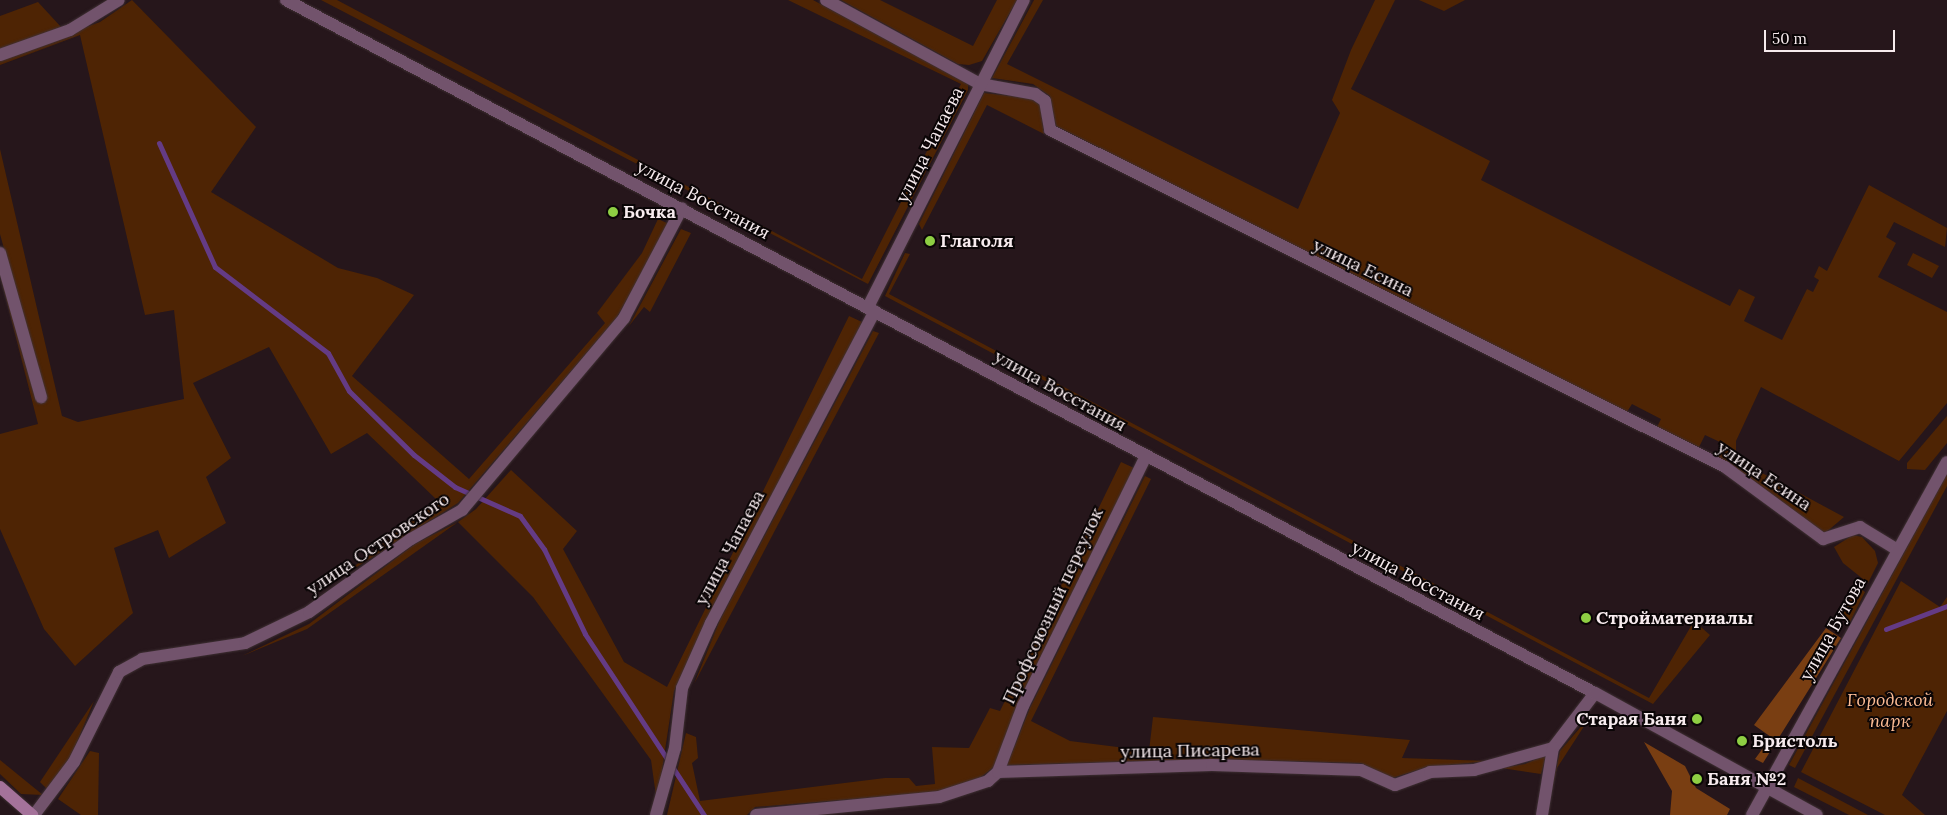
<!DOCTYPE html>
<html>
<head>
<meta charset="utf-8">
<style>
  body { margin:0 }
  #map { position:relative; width:1947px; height:815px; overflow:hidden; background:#26161b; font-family:Lora,serif }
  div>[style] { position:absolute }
  .green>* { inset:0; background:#4e2404 }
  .forest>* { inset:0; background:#793e12 }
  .stream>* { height:5px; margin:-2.5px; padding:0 2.5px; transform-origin:2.5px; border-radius:2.5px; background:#643b85 }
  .roads { filter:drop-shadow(0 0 1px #3f3034) drop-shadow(0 0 1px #3f3034) }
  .minor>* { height:12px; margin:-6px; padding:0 6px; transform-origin:6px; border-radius:6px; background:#72536c }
  .tertiary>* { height:12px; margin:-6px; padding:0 6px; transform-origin:6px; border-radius:6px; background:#72536c }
  .secondary>* { height:12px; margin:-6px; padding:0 6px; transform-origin:6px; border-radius:6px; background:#a4729a }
  .dots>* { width:14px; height:14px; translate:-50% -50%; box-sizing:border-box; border:2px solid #0a0506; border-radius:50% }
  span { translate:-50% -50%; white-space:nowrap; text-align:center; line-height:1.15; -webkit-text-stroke:4px #0a0506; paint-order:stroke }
  .street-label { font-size:18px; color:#f7ebee }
  .poi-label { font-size:18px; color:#f7ebee; font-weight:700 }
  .left { translate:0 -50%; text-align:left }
  .right { translate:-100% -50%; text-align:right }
  .park-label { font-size:18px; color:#fdbc94; font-style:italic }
  .scale { position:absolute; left:1764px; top:30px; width:131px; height:22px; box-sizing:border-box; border:2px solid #f7ebee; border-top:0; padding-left:6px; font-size:15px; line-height:18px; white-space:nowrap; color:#f7ebee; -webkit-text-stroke:4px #0a0506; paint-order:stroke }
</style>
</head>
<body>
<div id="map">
  <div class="green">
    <div style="clip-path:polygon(132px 0,256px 127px,211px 192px,338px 268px,377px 278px,414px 295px,352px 376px,469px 479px,605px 323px,597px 313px,642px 253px,658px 219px,669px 224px,617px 317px,458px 503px,341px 577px,437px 500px,367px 433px,331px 454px,269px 347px,193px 383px,231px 458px,206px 477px,226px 523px,169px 558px,158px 530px,114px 548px,133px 613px,75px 666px,44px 629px,0 529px,0 434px,38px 424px,0 275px,45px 399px,0 234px,0 149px,62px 416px,78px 422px,184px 399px,174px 310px,145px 315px,80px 35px,0 65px,0 59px,100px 22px)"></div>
    <div style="clip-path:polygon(321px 0,337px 0,862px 279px,961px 84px,788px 0,813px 0,968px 84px,968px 90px,868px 284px)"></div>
    <div style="clip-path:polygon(841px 0,880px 0,973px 46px,997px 0,1017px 0,982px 61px,969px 65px,958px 64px)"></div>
    <div style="clip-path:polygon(1034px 0,1043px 0,1007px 64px,1298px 209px,1340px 113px,1332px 100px,1351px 50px,1375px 0,1395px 0,1351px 89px,1490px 161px,1481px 180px,1730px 306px,1739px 289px,1755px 297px,1744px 321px,1782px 340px,1807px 289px,1813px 292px,1819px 280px,1814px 277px,1819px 266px,1827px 271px,1869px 185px,1947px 228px,1945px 247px,1894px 222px,1886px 237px,1896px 243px,1878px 277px,1947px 312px,1947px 403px,1899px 461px,1761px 387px,1736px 441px,1736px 459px,1844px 517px,1824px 534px,1717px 456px,1722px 443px,1705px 435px,1699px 447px,1657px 427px,1661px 419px,1632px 404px,1627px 412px,1056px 126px,1050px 96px,1033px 84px,992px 78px)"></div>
    <div style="clip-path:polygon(1419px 0,1465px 0,1444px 11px)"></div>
    <div style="clip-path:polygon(38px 2px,61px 27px,0 49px,0 16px)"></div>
    <div style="clip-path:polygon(984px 93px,1030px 98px,1040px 105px,1044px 134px,987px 105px,922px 230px,919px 224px)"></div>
    <div style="clip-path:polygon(681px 229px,691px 233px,650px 312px,644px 307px,629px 326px)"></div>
    <div style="clip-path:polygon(905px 253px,910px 254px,889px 294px,1649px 698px,1694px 621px,1710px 635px,1653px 704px,885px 296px)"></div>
    <div style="clip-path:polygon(1913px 253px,1939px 266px,1932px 278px,1907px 265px)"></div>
    <div style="clip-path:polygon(849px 316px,862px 322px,674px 691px,657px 803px,651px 760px,533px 597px,458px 522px,307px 629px,242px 656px,309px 624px,415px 544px,458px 522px,476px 509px,511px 470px,577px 531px,563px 549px,624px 662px,667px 687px)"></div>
    <div style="clip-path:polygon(873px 331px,879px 333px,694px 684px,720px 620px)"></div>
    <div style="clip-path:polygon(1947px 416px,1947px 443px,1925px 470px,1907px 469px,1907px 463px)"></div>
    <div style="clip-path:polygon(1121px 462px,1134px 468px,1019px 704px,995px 766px,981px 777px,938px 792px,755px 807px,747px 815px,667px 815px,686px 733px,696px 737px,698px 758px,692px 763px,700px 801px,885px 778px,909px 778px,916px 786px,935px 784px,932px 747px,969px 748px,990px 708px,1000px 711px)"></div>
    <div style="clip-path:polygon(1947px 474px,1947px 486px,1795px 768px,1789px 765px)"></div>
    <div style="clip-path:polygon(1145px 476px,1151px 479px,1031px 721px,1070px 741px,1149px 751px,1153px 717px,1410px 740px,1402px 758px,1489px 761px,1427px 767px,1392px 778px,1361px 763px,1208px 759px,1007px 765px,1030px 708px)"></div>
    <div style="clip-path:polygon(1853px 535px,1862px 537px,1875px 551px,1878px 563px,1868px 583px,1843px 563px,1834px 547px)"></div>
    <div style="clip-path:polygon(1901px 581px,1940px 607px,1947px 597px,1947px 711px,1902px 795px,1925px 815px,1885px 815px,1801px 772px)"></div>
    <div style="clip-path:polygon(1859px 588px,1865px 592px,1850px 622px,1838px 614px)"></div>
    <div style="clip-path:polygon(94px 701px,69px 761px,48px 790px,40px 782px)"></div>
    <div style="clip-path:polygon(1592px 714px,1557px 768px,1548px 809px,1560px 751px)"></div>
    <div style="clip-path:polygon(90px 751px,99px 753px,98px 815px,81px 815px,58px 799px)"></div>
    <div style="clip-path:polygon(1546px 755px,1541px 774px,1501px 768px,1525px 764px)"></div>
    <div style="clip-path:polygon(0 760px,43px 795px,21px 794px,0 774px)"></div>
    <div style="clip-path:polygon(1798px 778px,1868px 815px,1849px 815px,1794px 787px)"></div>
  </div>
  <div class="forest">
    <div style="clip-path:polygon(1826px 628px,1841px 638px,1763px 763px,1755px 759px,1771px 737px,1754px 725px)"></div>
    <div style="clip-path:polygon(1644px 742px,1685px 766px,1696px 788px,1730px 809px,1727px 815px,1670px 815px,1672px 791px)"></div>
  </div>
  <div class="stream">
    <div style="left:159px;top:143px;width:136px;rotate:65.7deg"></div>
    <div style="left:215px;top:267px;width:142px;rotate:37.3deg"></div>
    <div style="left:328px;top:353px;width:43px;rotate:61.1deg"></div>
    <div style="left:349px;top:391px;width:91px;rotate:44.6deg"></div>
    <div style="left:414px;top:455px;width:52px;rotate:38deg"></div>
    <div style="left:455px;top:487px;width:71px;rotate:24deg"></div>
    <div style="left:520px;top:516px;width:41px;rotate:54deg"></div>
    <div style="left:544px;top:549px;width:94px;rotate:64.2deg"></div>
    <div style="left:585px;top:634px;width:217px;rotate:56.7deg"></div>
    <div style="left:1886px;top:629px;width:65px;rotate:-20.7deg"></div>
  </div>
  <div class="roads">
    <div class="minor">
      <div style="left:826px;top:0;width:175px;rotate:28.6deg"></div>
      <div style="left:980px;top:84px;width:56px;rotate:10.3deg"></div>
      <div style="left:1035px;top:94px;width:12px;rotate:35deg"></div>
      <div style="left:1045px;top:101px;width:29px;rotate:80deg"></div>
      <div style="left:1050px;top:130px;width:754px;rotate:26.53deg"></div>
      <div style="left:1725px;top:467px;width:122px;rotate:36.3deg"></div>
      <div style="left:1823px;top:539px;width:39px;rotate:-18deg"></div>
      <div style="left:1860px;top:527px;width:42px;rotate:31.4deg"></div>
      <div style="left:0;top:55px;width:74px;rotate:-19.7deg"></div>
      <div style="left:70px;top:30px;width:57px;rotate:-31.5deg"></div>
      <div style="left:0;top:253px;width:150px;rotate:74.1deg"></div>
      <div style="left:868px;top:307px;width:344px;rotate:-63.1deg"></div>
      <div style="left:998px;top:772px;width:71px;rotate:-69.3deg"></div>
      <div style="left:1023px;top:706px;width:276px;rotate:-63.8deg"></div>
      <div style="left:34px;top:815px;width:66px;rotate:-53deg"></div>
      <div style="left:74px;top:762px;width:101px;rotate:-63.4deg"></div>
      <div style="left:119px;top:672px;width:26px;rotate:-29deg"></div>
      <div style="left:142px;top:659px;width:104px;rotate:-8.8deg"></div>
      <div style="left:245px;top:643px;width:71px;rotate:-25.8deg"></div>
      <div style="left:309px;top:612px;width:125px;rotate:-35.6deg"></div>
      <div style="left:411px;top:539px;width:59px;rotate:-29.6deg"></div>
      <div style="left:462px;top:510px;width:251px;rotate:-49.8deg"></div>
      <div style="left:624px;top:318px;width:124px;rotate:-62.2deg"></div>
      <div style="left:656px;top:815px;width:70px;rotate:-74.2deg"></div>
      <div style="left:675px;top:748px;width:60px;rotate:-83.3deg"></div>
      <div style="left:682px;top:688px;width:71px;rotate:-66deg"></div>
      <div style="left:711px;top:623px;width:352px;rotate:-62.3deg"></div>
      <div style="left:756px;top:815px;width:184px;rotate:-5.6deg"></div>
      <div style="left:939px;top:797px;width:52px;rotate:-18.1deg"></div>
      <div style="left:988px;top:781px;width:13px;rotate:-42deg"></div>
      <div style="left:998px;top:772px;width:214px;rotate:-1.9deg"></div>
      <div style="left:1212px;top:765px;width:149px;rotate:1.9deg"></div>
      <div style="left:1361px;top:770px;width:37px;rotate:24deg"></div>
      <div style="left:1395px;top:785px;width:37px;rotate:-20deg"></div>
      <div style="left:1430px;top:772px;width:44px;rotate:-2.6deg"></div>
      <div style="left:1474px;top:770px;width:82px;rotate:-15.6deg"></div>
      <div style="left:1553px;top:748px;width:69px;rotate:-52.6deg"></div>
      <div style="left:1542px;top:815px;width:68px;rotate:-80.7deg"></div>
    </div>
    <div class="tertiary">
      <div style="left:286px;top:0;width:1481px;rotate:27.9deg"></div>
      <div style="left:1595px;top:693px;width:253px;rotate:28.8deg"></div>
      <div style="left:1752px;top:815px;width:403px;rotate:-61.1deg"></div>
    </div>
    <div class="secondary">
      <div style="left:0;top:787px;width:43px;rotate:41.2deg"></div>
    </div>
  </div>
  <div class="dots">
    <div style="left:613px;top:212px;background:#8ece43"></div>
    <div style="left:930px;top:241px;background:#8ece43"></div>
    <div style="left:1586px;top:618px;background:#8ece43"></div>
    <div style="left:1697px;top:719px;background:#8ece43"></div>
    <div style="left:1742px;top:741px;background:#8ece43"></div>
    <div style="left:1697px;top:779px;background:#8ece43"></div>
  </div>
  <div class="street-label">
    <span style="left:930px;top:145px;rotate:-63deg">улица Чапаева</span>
    <span style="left:703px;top:200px;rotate:28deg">улица Восстания</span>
    <span style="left:1363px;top:268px;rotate:26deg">улица Есина</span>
    <span style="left:1060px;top:391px;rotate:29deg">улица Восстания</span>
    <span style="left:1764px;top:476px;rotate:34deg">улица Есина</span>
    <span style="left:378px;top:544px;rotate:-34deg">улица Островского</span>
    <span style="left:730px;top:548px;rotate:-62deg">улица Чапаева</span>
    <span style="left:1418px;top:581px;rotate:28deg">улица Восстания</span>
    <span style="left:1053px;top:606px;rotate:-65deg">Профсоюзный переулок</span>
    <span style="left:1833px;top:629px;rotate:-61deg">улица Бутова</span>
    <span style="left:1190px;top:751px;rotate:-1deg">улица Писарева</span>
  </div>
  <div class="poi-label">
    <span class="left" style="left:623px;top:212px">Бочка</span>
    <span class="left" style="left:940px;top:241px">Глаголя</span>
    <span class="left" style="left:1596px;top:618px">Стройматериалы</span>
    <span class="right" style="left:1687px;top:719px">Старая Баня</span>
    <span class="left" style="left:1752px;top:741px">Бристоль</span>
    <span class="left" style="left:1707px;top:779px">Баня №2</span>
  </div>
  <div class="park-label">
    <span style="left:1890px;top:711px">Городской<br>парк</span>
  </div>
  <div class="scale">50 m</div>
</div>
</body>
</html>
